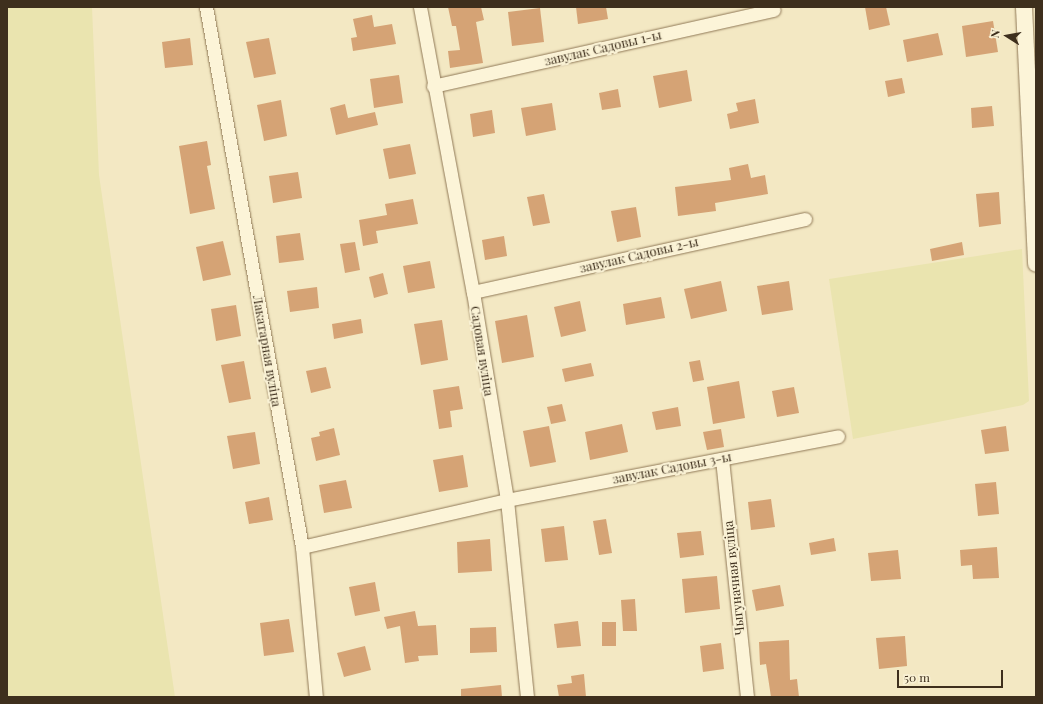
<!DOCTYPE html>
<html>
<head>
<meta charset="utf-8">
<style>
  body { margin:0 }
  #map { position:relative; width:1043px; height:704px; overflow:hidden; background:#f3e8c3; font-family:"Playfair Display",serif }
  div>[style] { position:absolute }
  .farmland>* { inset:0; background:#eae4af }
  .building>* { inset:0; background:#d5a375 }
  .roads { filter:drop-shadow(0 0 1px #907957) drop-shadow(0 0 1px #907957) }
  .minor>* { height:13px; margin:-6.5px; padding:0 6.5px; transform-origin:6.5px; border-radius:6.5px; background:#fcf4d8 }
  .tertiary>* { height:16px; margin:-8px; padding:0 8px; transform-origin:8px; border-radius:8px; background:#fcf4d8 }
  span { translate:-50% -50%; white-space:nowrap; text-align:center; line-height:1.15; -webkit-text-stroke:4px #f9f1d4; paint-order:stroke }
  .street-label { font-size:13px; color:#3e2f1d }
  .frame { position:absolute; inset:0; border:8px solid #3e2f1d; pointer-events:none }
  .north { position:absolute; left:987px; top:16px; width:40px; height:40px; -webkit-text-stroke:3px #f9f1d4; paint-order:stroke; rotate:281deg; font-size:11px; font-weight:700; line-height:16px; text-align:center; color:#3e2f1d }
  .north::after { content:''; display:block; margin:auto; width:14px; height:18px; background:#3e2f1d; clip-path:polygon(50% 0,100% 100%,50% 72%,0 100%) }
  .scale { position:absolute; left:897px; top:670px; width:106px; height:18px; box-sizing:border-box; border:2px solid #3e2f1d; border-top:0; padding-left:5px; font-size:12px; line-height:14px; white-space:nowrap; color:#3e2f1d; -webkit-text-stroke:3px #f9f1d4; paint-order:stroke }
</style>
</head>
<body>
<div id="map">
  <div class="farmland">
    <div style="clip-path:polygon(7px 7px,92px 7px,99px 175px,175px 697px,7px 697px)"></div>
    <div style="clip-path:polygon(1022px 249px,1029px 401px,1023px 405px,853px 439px,829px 279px)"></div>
  </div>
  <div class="building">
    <div style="clip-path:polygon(448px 7px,481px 7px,484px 20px,476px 22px,483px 63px,450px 68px,448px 51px,460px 50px,456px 26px,452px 26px)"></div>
    <div style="clip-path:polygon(576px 7px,606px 7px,608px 19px,578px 24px)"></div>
    <div style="clip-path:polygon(865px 7px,886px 7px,890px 25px,869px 30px)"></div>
    <div style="clip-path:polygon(540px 8px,544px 42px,512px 46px,508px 12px)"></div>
    <div style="clip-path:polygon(372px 15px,374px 27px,392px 24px,396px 44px,353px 51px,351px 38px,357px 37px,353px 19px)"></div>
    <div style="clip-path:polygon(993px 21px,998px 52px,966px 57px,962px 26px)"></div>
    <div style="clip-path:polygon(938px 33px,943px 55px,907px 62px,903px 40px)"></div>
    <div style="clip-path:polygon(190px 38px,193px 65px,165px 68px,162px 42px)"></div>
    <div style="clip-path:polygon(269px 38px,276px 74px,254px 78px,246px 42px)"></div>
    <div style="clip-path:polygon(687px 70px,692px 101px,659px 108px,653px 76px)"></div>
    <div style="clip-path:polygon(399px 75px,403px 103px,374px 108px,370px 79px)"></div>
    <div style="clip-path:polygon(902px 78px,905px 93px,888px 97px,885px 81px)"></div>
    <div style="clip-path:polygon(618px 89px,621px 107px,602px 110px,599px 93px)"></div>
    <div style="clip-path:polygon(755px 99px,759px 123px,730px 129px,727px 114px,738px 111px,736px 103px)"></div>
    <div style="clip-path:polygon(281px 100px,287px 136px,264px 141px,257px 105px)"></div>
    <div style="clip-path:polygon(552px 103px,556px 130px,526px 136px,521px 108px)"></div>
    <div style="clip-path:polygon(345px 104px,348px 118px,375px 112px,378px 125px,336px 135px,330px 108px)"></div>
    <div style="clip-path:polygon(992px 106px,994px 126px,972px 128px,971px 108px)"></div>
    <div style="clip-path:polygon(492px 110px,495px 133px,473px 137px,470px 114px)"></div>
    <div style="clip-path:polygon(207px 141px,211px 165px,207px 166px,215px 209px,190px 214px,179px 146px)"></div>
    <div style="clip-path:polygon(410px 144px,416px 174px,389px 179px,383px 149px)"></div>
    <div style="clip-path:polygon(748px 164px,751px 178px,765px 175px,768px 194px,715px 203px,716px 211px,678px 216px,675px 187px,731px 180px,729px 168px)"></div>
    <div style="clip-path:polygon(298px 172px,302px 198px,273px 203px,269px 176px)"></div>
    <div style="clip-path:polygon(999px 192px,1001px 224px,979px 227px,976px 194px)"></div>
    <div style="clip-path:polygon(544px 194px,550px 223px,533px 226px,527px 197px)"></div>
    <div style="clip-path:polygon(413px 199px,418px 224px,376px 231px,378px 243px,363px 246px,359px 220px,387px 215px,385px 204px)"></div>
    <div style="clip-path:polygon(636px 207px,641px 237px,617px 242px,611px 211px)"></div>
    <div style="clip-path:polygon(300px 233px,304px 260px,279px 263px,276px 236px)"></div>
    <div style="clip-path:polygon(504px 236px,507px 256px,485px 260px,482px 240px)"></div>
    <div style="clip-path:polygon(223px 241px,231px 275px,203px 281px,196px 247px)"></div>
    <div style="clip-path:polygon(355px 242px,360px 270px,345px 273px,340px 244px)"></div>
    <div style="clip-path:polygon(962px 242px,964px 255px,932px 261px,930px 249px)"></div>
    <div style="clip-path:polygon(430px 261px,435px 288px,408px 293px,403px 266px)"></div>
    <div style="clip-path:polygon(383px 273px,388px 294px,374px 298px,369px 277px)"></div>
    <div style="clip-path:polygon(721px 281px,727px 311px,691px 319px,684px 289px)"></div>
    <div style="clip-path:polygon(789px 281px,793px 310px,762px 315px,757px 286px)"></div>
    <div style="clip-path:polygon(317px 287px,319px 308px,290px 312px,287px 291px)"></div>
    <div style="clip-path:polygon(661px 297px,665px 318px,626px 325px,623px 304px)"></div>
    <div style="clip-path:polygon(580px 301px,586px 331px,561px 337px,554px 307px)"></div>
    <div style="clip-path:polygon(236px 305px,241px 336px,216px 341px,211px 309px)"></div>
    <div style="clip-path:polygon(527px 315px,534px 357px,502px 363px,495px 321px)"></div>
    <div style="clip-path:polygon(361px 319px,363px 333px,334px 339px,332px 324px)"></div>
    <div style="clip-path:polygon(442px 320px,448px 360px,421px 365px,414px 324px)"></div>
    <div style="clip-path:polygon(700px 360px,704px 380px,693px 382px,689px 362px)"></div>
    <div style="clip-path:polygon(244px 361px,251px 399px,229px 403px,221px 365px)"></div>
    <div style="clip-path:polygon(591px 363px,594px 376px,565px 382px,562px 369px)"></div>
    <div style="clip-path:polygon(326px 367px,331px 388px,311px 393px,306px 371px)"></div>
    <div style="clip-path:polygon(739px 381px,745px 418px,713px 424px,707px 387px)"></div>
    <div style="clip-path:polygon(459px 386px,463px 409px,450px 411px,452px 427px,439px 429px,433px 390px)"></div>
    <div style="clip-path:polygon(794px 387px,799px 413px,777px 417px,772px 391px)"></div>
    <div style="clip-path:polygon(562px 404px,566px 421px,551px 424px,547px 407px)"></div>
    <div style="clip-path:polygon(678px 407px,681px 426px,656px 430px,652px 412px)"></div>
    <div style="clip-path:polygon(622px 424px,628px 452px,590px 460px,585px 432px)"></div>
    <div style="clip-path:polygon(549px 426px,556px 462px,530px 467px,523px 431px)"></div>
    <div style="clip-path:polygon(1006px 426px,1009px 451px,985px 454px,981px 430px)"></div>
    <div style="clip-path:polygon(334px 428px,340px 455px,316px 461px,311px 438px,320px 436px,319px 432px)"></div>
    <div style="clip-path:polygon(721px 429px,724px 447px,707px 450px,703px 432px)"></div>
    <div style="clip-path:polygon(255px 432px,260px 464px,233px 469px,227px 436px)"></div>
    <div style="clip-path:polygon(463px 455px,468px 487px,439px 492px,433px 460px)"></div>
    <div style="clip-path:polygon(346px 480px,352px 508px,324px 513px,319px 485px)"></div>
    <div style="clip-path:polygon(996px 482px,999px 514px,978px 516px,975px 484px)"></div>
    <div style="clip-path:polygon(269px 497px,273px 520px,249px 524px,245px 502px)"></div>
    <div style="clip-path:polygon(771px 499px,775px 527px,751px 530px,748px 502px)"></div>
    <div style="clip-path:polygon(606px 519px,612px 553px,599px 555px,593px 521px)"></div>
    <div style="clip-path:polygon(564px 526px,568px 560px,545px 562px,541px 529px)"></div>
    <div style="clip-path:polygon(701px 531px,704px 555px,680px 558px,677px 533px)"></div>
    <div style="clip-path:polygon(834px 538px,836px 551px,811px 555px,809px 543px)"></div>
    <div style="clip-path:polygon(490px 539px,492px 571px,458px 573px,457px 542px)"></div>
    <div style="clip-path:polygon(997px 547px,999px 578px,973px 579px,972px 565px,961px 566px,960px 550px)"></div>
    <div style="clip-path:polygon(898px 550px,901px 579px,871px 581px,868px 553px)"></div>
    <div style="clip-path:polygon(717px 576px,720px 609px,685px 613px,682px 579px)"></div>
    <div style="clip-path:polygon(375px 582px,380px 611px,355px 616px,349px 587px)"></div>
    <div style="clip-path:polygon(780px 585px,784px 606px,756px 611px,752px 590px)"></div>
    <div style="clip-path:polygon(635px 599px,637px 631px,623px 631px,621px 600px)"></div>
    <div style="clip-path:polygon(415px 611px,418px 626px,436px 625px,438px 655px,418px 656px,419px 661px,405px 663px,400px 626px,387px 629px,384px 617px)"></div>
    <div style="clip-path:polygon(289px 619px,294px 652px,264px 656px,260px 623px)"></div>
    <div style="clip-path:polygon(578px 621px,581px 646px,557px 648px,554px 624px)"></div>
    <div style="clip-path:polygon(602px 622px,616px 622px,616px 646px,602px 646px)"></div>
    <div style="clip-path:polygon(496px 627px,497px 652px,470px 653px,470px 628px)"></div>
    <div style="clip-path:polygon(905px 636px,907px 666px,879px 669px,876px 638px)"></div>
    <div style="clip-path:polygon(789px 640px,790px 680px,797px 679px,799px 697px,771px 697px,766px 664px,760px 665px,759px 642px)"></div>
    <div style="clip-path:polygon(721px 643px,724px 669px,703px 672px,700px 646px)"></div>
    <div style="clip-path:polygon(365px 646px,371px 670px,344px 677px,337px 653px)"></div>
    <div style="clip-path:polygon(584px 674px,586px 697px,559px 697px,557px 685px,572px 683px,571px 676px)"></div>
    <div style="clip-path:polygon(501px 685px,502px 697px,461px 697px,461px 689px)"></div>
  </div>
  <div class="roads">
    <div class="minor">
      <div style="left:206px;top:7px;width:548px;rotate:79.92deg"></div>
      <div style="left:302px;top:547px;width:151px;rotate:84.7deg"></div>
      <div style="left:420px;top:7px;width:290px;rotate:79.5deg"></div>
      <div style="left:473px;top:292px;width:211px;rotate:80.7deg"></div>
      <div style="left:507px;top:500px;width:198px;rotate:84.2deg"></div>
      <div style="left:433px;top:86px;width:349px;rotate:-12.6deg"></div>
      <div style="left:473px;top:292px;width:340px;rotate:-12.4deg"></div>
      <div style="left:722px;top:459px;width:239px;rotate:84deg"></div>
      <div style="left:302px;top:547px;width:210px;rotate:-12.9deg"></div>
      <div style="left:507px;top:500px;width:337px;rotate:-10.9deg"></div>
    </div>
    <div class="tertiary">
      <div style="left:1024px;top:7px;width:257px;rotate:87.3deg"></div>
    </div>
  </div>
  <div class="street-label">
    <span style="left:603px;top:48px;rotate:-13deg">завулак Садовы 1-ы</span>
    <span style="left:639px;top:255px;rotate:-13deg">завулак Садовы 2-ы</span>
    <span style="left:267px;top:351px;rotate:80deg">Лакатарная вуліца</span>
    <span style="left:482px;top:351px;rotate:81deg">Садовая вуліца</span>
    <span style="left:672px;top:468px;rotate:-11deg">завулак Садовы 3-ы</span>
    <span style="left:734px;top:578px;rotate:-96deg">Чыгуначная вуліца</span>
  </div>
  <div class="frame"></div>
  <div class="north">N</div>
  <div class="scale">50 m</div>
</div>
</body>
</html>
